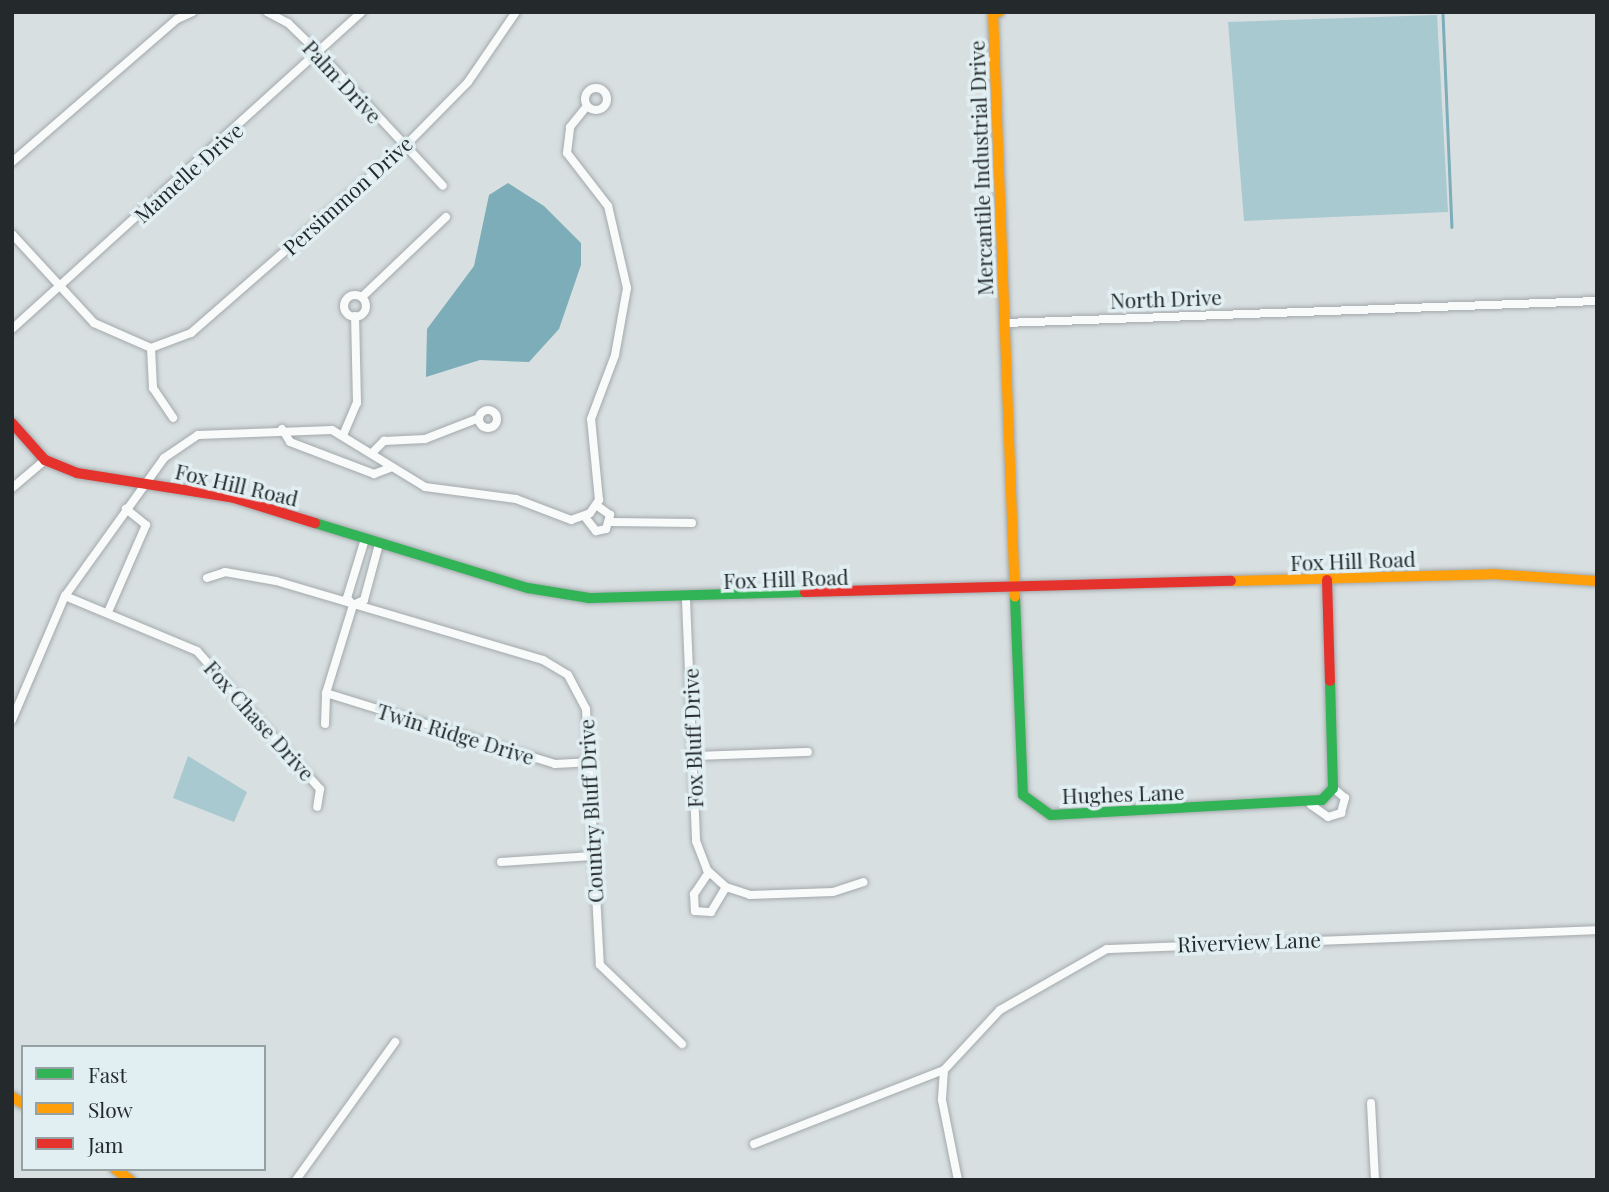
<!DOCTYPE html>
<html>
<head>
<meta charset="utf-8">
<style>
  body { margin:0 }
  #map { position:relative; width:1609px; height:1192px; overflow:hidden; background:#d8dfe1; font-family:"Playfair Display",serif }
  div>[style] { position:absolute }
  .green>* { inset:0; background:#a8c9d0 }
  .water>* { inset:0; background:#7cadb8 }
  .stream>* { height:2.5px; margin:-1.25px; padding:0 1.25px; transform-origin:1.25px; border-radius:1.25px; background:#7cadb8 }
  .roads { filter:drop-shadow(0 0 2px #a3a9ab) drop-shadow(0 0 2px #a3a9ab) }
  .street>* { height:8px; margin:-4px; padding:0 4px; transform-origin:4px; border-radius:4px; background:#f9fafa }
  .street>.ring { margin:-4px; padding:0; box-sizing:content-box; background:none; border:8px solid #f9fafa; border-radius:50% }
  .fast>* { height:10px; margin:-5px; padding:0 5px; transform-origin:5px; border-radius:5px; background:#30b455 }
  .slow>* { height:10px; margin:-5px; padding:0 5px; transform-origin:5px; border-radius:5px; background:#ff9f0a }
  .jam>* { height:10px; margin:-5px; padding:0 5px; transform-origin:5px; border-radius:5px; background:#e5322d }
  span { translate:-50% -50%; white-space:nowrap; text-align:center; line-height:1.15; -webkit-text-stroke:7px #e1eff2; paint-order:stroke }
  .street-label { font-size:21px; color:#242a2b }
  .frame { position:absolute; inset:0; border:14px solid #242a2b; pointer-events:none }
  .legend { position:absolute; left:21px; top:1045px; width:245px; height:126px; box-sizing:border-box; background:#e1eff2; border:2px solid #95a0a2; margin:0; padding:9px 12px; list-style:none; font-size:21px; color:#242a2b }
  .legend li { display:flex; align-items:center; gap:14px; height:35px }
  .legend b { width:35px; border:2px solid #95a0a2 }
</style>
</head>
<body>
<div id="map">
  <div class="green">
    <div style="clip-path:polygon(1437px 15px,1448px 212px,1244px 221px,1228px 22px)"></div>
    <div style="clip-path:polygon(188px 756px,247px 792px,234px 822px,173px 798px)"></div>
  </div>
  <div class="water">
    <div style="clip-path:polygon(508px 183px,544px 206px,581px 243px,581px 265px,559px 329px,529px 362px,480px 360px,426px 377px,427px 329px,474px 266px,489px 195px)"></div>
  </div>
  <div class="stream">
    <div style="left:1443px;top:14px;width:213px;rotate:87.6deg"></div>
  </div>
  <div class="roads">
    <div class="street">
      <div style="left:267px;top:12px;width:24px;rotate:28deg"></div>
      <div style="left:288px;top:23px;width:45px;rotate:44.1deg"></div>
      <div style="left:320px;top:54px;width:180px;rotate:47deg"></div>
      <div class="ring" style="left:585px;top:88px;width:14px;height:14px"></div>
      <div style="left:12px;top:162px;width:218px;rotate:-40.9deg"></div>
      <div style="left:177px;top:19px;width:17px;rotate:-24deg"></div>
      <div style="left:12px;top:234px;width:121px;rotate:47.3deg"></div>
      <div style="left:94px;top:323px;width:62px;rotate:23.7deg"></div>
      <div class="ring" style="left:344px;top:295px;width:14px;height:14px"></div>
      <div style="left:362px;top:297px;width:116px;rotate:-43.6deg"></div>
      <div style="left:1005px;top:323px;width:592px;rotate:-2.13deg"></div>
      <div style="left:12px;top:329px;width:472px;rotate:-42.2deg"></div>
      <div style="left:151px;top:348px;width:43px;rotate:-20.6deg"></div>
      <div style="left:191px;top:333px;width:283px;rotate:-41.1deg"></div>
      <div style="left:404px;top:147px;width:91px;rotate:-45.4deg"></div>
      <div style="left:468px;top:82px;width:85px;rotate:-55.6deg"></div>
      <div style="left:151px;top:348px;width:40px;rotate:87.1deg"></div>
      <div style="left:153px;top:388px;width:36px;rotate:56deg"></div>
      <div class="ring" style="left:479px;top:410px;width:10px;height:10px"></div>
      <div style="left:282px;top:429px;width:15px;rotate:58deg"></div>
      <div style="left:290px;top:442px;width:90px;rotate:20.9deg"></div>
      <div style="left:374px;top:474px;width:19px;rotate:-21deg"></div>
      <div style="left:344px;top:433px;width:33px;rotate:-67deg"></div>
      <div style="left:357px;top:403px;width:87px;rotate:-91.3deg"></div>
      <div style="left:373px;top:452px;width:16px;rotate:-45deg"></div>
      <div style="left:384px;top:441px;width:41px;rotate:-2.8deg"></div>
      <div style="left:425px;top:439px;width:58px;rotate:-21.3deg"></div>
      <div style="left:12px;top:488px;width:43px;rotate:-40.3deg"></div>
      <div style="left:585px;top:517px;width:18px;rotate:52deg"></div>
      <div style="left:596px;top:531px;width:10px;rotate:-11deg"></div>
      <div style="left:606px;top:529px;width:15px;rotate:-74deg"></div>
      <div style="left:610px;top:515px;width:17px;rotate:-144deg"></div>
      <div style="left:611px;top:522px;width:81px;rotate:0.7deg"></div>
      <div style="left:365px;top:539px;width:62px;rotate:107deg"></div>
      <div style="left:347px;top:598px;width:9px;rotate:49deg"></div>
      <div style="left:353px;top:605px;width:12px;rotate:-24deg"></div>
      <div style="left:364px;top:600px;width:58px;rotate:-75deg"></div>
      <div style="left:207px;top:578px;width:19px;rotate:-18deg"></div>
      <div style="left:225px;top:572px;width:52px;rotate:10deg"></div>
      <div style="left:276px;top:581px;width:278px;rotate:16.5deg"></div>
      <div style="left:543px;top:660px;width:29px;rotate:31deg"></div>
      <div style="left:568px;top:675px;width:38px;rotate:62deg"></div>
      <div style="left:586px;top:709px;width:256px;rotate:86.9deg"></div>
      <div style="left:600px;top:965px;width:114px;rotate:43.9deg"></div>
      <div style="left:65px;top:596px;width:143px;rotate:22.6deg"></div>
      <div style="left:197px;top:651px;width:185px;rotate:48.3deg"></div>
      <div style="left:320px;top:789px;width:18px;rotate:99deg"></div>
      <div style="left:686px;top:600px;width:241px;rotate:87.6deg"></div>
      <div style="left:696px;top:841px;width:31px;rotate:69deg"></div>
      <div style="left:707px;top:870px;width:25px;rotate:42deg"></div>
      <div style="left:726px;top:887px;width:25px;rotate:18deg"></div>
      <div style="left:750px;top:895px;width:83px;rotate:-2.1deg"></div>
      <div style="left:833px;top:892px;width:32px;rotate:-18deg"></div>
      <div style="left:108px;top:612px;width:95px;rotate:-66.4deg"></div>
      <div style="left:146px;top:525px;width:26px;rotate:-141deg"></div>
      <div style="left:326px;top:693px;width:240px;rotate:17.2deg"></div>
      <div style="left:555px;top:764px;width:33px;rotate:-3deg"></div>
      <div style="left:12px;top:720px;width:135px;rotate:-66.9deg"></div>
      <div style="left:65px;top:596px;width:170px;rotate:-54.3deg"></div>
      <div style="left:164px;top:458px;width:41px;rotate:-34.1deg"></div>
      <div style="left:198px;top:435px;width:134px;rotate:-2.1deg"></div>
      <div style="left:332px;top:430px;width:109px;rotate:31.5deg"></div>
      <div style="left:425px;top:487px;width:92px;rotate:7.5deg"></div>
      <div style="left:516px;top:499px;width:59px;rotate:20.9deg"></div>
      <div style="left:571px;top:520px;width:20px;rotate:-20deg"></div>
      <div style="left:590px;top:513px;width:16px;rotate:-55deg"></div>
      <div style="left:599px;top:500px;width:81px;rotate:-95.6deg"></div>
      <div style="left:591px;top:419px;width:68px;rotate:-69.4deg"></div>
      <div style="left:615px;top:355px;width:68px;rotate:-79.8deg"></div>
      <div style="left:627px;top:288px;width:84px;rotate:-103deg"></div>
      <div style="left:608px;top:206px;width:67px;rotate:-127.7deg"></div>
      <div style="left:567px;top:153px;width:26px;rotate:-83deg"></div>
      <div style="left:570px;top:127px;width:27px;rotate:-51deg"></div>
      <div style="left:325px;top:724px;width:31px;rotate:-88deg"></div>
      <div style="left:326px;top:693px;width:92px;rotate:-72.9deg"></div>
      <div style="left:693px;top:756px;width:115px;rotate:-2deg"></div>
      <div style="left:1311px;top:805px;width:21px;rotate:35deg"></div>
      <div style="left:1328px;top:817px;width:14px;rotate:-17deg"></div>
      <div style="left:1341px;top:813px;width:16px;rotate:-75deg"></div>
      <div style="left:1345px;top:798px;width:16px;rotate:-140deg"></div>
      <div style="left:501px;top:862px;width:91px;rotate:-3.8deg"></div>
      <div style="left:709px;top:872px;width:27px;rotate:124deg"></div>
      <div style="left:694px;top:894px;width:17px;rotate:87deg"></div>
      <div style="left:695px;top:911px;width:16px;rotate:4deg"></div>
      <div style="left:711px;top:912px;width:29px;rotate:-59deg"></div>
      <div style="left:944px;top:1070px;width:30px;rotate:94deg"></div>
      <div style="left:942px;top:1100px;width:82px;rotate:78.7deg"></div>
      <div style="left:1371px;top:1103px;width:77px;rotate:87deg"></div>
      <div style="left:754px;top:1144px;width:204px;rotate:-21.3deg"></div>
      <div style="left:944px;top:1070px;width:82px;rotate:-47deg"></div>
      <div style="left:1000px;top:1010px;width:123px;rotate:-29.7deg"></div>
      <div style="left:1107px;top:949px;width:490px;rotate:-2.2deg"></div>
      <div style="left:296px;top:1180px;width:170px;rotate:-54.3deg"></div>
    </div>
    <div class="fast">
      <div style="left:315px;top:523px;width:223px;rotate:17deg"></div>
      <div style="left:528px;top:588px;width:62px;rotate:9.3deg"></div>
      <div style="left:589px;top:598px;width:216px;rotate:-1.6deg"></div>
      <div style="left:1015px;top:597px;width:198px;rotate:87.7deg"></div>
      <div style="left:1023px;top:795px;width:34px;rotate:36deg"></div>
      <div style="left:1051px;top:815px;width:271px;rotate:-3.2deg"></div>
      <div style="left:1322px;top:800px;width:16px;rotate:-47deg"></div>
      <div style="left:1333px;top:788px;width:107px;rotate:-91.6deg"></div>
    </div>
    <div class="slow">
      <div style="left:999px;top:12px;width:6px;rotate:180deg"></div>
      <div style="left:993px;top:12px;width:585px;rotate:87.85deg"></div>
      <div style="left:1231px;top:581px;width:261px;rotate:-1.5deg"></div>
      <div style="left:1492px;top:574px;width:105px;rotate:3.8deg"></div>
      <div style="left:12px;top:1097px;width:13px;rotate:32deg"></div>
      <div style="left:115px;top:1169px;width:19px;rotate:36deg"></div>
    </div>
    <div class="jam">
      <div style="left:12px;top:423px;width:50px;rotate:48.3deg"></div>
      <div style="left:45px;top:460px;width:35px;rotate:22deg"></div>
      <div style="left:77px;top:473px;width:159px;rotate:9deg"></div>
      <div style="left:234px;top:498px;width:85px;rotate:17.2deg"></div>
      <div style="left:1327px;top:580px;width:101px;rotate:88.3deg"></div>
      <div style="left:805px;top:592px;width:426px;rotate:-1.5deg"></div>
    </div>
  </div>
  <div class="street-label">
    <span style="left:343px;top:81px;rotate:47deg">Palm Drive</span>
    <span style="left:980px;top:168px;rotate:-92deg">Mercantile Industrial Drive</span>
    <span style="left:188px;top:172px;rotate:-42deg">Mamelle Drive</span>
    <span style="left:347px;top:195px;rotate:-42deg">Persimmon Drive</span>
    <span style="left:1166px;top:298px;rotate:-2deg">North Drive</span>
    <span style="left:237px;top:484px;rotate:13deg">Fox Hill Road</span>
    <span style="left:1353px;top:560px;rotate:-2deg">Fox Hill Road</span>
    <span style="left:786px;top:578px;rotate:-2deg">Fox Hill Road</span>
    <span style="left:260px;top:720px;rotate:48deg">Fox Chase Drive</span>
    <span style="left:456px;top:733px;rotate:17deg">Twin Ridge Drive</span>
    <span style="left:692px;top:738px;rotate:-92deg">Fox Bluff Drive</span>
    <span style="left:1123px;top:793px;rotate:-2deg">Hughes Lane</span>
    <span style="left:590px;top:811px;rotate:-93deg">Country Bluff Drive</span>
    <span style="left:1249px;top:941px;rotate:-2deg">Riverview Lane</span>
  </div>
  <div class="frame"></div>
  <ul class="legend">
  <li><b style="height:9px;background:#30b455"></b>Fast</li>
  <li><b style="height:9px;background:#ff9f0a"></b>Slow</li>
  <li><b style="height:9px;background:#e5322d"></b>Jam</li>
  </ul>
</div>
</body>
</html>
